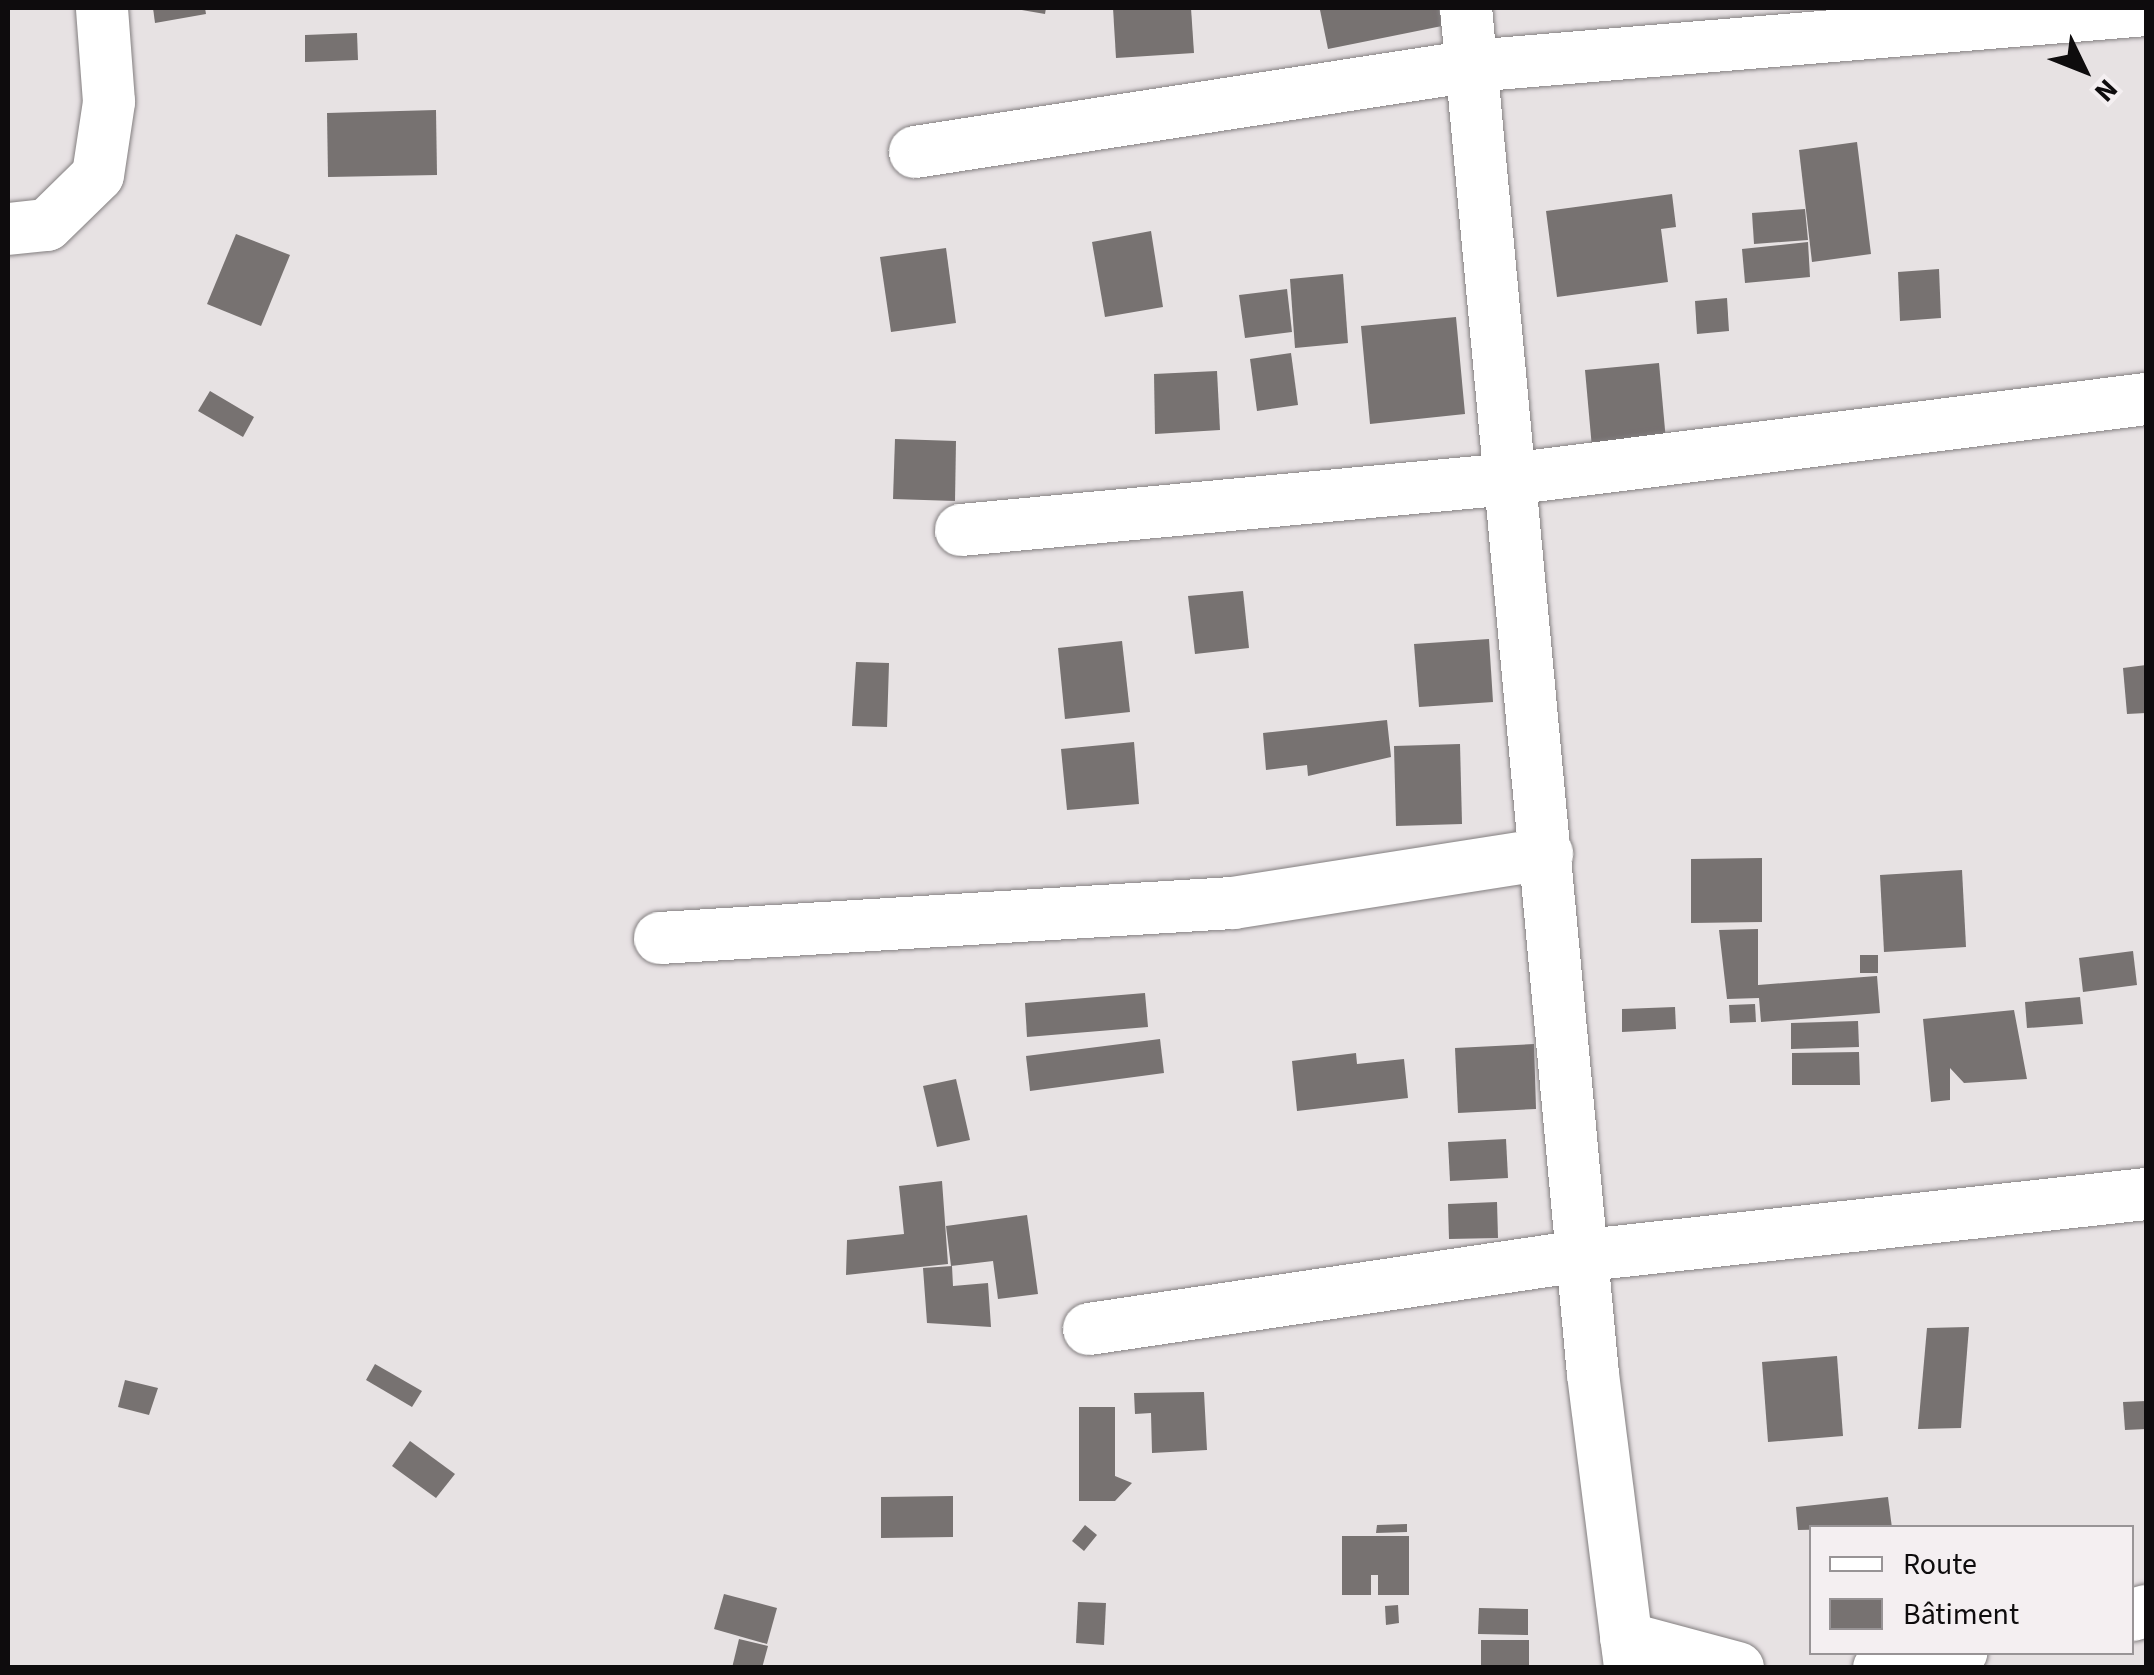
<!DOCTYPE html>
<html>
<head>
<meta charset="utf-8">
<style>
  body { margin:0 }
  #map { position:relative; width:2154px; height:1675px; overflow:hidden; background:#e7e2e3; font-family:"Source Sans 3",sans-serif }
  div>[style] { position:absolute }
  .building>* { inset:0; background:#777271 }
  .roads { filter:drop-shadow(0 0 2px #837f80) drop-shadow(0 0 2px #837f80) }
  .minor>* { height:52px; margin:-26px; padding:0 26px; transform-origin:26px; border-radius:26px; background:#fff }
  span { translate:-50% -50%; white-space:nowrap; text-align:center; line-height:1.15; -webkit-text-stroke:10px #f4eff1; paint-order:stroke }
  .frame { position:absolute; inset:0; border:10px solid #0e0c0d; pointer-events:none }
  .legend { position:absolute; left:1809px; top:1525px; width:325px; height:130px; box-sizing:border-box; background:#f4eff1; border:2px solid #989496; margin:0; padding:12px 18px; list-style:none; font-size:30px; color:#0e0c0d }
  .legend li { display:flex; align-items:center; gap:20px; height:50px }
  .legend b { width:50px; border:2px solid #989496 }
  .north { position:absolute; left:2034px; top:20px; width:100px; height:100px; -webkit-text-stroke:8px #f4eff1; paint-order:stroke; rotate:133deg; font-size:28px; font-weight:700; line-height:40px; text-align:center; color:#0e0c0d }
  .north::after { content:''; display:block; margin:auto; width:35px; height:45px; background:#0e0c0d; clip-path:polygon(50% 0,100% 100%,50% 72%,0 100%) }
</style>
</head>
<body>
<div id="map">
  <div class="building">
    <div style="clip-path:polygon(153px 8px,205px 8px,206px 14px,155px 23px)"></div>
    <div style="clip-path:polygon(1010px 8px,1046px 8px,1045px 14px)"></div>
    <div style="clip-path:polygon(1113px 8px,1191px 8px,1194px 53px,1116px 58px)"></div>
    <div style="clip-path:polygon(1439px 8px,1442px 26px,1328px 49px,1320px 10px)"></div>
    <div style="clip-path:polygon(357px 33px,358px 60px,305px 62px,305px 35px)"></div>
    <div style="clip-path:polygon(436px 110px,437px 175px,328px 177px,327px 113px)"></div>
    <div style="clip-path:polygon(1857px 142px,1871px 254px,1812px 262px,1799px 150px)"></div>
    <div style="clip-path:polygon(1672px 194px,1676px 227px,1661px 229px,1668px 282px,1557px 297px,1546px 211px)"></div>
    <div style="clip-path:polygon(1805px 209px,1808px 240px,1754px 244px,1752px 213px)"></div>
    <div style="clip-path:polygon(1151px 231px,1163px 307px,1105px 317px,1092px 242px)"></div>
    <div style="clip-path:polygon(236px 234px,290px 255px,261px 326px,207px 304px)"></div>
    <div style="clip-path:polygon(1808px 242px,1810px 277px,1745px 283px,1742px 249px)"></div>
    <div style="clip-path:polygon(946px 248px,956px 323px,891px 332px,880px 257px)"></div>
    <div style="clip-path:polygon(1939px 269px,1941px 318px,1900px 321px,1898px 272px)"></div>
    <div style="clip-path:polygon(1343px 274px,1348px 343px,1295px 348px,1290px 279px)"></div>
    <div style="clip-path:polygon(1287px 289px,1292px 332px,1245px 338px,1239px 295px)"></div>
    <div style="clip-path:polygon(1727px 298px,1729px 331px,1697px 334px,1695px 301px)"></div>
    <div style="clip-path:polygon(1456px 317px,1465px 414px,1370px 424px,1361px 326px)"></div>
    <div style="clip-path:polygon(1291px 353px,1298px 405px,1257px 411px,1250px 359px)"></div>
    <div style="clip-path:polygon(1659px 363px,1667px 452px,1593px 459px,1585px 370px)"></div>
    <div style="clip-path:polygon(1217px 371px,1220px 430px,1155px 434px,1154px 374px)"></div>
    <div style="clip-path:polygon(210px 391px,254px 417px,243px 437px,198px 411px)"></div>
    <div style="clip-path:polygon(895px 439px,956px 441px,955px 501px,893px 499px)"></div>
    <div style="clip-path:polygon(1243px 591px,1249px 648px,1195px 654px,1188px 596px)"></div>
    <div style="clip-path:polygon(1489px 639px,1493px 702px,1419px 707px,1414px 644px)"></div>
    <div style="clip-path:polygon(1122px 641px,1130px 712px,1065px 719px,1058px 648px)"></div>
    <div style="clip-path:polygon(856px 662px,889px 663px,887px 727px,852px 726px)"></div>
    <div style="clip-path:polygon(2146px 665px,2146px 713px,2127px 714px,2123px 668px)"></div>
    <div style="clip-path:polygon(1387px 720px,1391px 757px,1308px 776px,1307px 765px,1266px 770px,1263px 733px)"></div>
    <div style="clip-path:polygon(1134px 742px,1139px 804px,1067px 810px,1061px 749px)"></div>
    <div style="clip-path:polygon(1460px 744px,1462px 824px,1396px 826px,1394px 746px)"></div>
    <div style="clip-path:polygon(1762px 858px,1762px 922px,1691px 923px,1691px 859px)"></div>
    <div style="clip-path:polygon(1962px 870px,1966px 947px,1884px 952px,1880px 875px)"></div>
    <div style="clip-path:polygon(1758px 929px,1758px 985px,1877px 976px,1880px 1013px,1761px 1022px,1759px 998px,1727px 999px,1719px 930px)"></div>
    <div style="clip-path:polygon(2133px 951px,2137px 985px,2083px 992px,2079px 958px)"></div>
    <div style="clip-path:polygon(1860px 955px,1878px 955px,1878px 973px,1860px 973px)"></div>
    <div style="clip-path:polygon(1145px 993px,1148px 1027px,1027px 1037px,1025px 1003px)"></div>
    <div style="clip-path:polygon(2080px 997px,2083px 1024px,2027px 1028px,2025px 1002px)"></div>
    <div style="clip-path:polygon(1755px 1004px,1756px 1022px,1730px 1023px,1729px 1005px)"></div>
    <div style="clip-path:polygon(1675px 1007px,1676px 1029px,1622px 1032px,1622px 1009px)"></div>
    <div style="clip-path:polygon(2014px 1010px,2027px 1079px,1964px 1083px,1950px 1068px,1950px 1100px,1931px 1102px,1923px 1019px)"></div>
    <div style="clip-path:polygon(1858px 1021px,1859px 1047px,1791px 1049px,1791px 1023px)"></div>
    <div style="clip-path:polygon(1160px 1039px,1164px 1073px,1030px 1091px,1026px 1056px)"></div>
    <div style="clip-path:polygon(1534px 1044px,1536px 1109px,1458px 1113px,1455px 1048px)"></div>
    <div style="clip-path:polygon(1859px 1052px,1860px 1085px,1792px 1085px,1792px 1053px)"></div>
    <div style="clip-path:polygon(1356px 1053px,1357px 1064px,1404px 1059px,1408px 1098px,1297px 1111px,1292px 1061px)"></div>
    <div style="clip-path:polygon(956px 1079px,970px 1140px,937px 1147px,923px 1086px)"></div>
    <div style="clip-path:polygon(1506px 1139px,1508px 1178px,1450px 1181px,1448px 1142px)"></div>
    <div style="clip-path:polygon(942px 1181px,948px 1264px,846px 1275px,847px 1240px,904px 1234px,899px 1186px)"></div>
    <div style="clip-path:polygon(1497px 1202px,1498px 1238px,1449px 1239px,1448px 1204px)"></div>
    <div style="clip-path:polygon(1027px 1215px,1038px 1294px,998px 1299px,993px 1261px,951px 1266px,946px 1226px)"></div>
    <div style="clip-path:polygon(952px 1266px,953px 1286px,988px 1283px,991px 1327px,927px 1323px,923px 1268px)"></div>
    <div style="clip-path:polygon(1969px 1327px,1961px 1428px,1918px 1429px,1927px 1328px)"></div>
    <div style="clip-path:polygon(1837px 1356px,1843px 1436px,1768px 1442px,1762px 1362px)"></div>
    <div style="clip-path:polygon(375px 1364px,422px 1391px,412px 1407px,366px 1380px)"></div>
    <div style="clip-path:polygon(125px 1380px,158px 1388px,149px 1415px,118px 1407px)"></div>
    <div style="clip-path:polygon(1204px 1392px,1207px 1450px,1152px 1453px,1151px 1413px,1135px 1414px,1134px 1393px)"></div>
    <div style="clip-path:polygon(2146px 1401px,2146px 1429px,2125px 1430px,2123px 1402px)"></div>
    <div style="clip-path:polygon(1079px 1407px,1115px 1407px,1115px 1476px,1132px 1483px,1115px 1501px,1079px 1501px)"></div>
    <div style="clip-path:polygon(410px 1441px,455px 1474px,436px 1498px,392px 1466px)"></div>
    <div style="clip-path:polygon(953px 1496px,953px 1537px,881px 1538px,881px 1497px)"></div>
    <div style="clip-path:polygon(1888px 1497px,1892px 1528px,1798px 1530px,1796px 1507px)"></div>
    <div style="clip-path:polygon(1407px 1524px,1407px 1532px,1376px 1533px,1377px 1525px)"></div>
    <div style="clip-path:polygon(1085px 1525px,1097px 1535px,1084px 1551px,1072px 1541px)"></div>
    <div style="clip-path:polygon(1342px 1536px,1409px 1536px,1409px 1595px,1378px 1595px,1378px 1575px,1371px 1575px,1371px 1595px,1342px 1595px)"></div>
    <div style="clip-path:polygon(724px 1594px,777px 1608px,767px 1644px,714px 1629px)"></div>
    <div style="clip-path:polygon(1078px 1602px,1106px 1603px,1104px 1645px,1076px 1643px)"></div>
    <div style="clip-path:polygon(1398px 1605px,1399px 1623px,1386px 1625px,1385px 1606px)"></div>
    <div style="clip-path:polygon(1479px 1608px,1528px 1609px,1528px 1635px,1478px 1634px)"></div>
    <div style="clip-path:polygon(739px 1639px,768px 1646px,762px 1668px,732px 1668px)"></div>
    <div style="clip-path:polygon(1481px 1640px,1529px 1640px,1529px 1668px,1481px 1668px)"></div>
  </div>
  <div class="roads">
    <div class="minor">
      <div style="left:1466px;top:8px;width:1372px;rotate:84.69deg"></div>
      <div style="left:1593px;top:1374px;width:296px;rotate:82.8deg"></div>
      <div style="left:915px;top:152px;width:564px;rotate:-8.78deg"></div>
      <div style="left:1472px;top:66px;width:676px;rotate:-4.75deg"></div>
      <div style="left:8px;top:229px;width:39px;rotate:-6deg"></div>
      <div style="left:47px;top:225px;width:71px;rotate:-44.4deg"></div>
      <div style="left:98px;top:175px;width:74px;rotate:-81.4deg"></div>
      <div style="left:109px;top:102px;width:94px;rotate:-94.3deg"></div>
      <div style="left:961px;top:530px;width:551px;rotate:-5.31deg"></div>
      <div style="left:1510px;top:479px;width:641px;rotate:-7.17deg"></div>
      <div style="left:660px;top:938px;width:574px;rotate:-3.5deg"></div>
      <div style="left:1233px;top:903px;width:318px;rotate:-8.9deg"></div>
      <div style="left:1089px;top:1329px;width:503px;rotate:-8.45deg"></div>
      <div style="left:1587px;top:1255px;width:562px;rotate:-6.23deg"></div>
      <div style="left:2132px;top:1615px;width:15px;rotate:-16deg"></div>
      <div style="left:1626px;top:1638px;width:116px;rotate:15deg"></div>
      <div style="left:1879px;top:1668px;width:84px;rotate:-11deg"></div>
    </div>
  </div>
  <div class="frame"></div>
  <ul class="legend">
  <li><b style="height:12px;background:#fff"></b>Route</li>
  <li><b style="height:28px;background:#777271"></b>Bâtiment</li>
  </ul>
  <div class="north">N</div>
</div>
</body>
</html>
